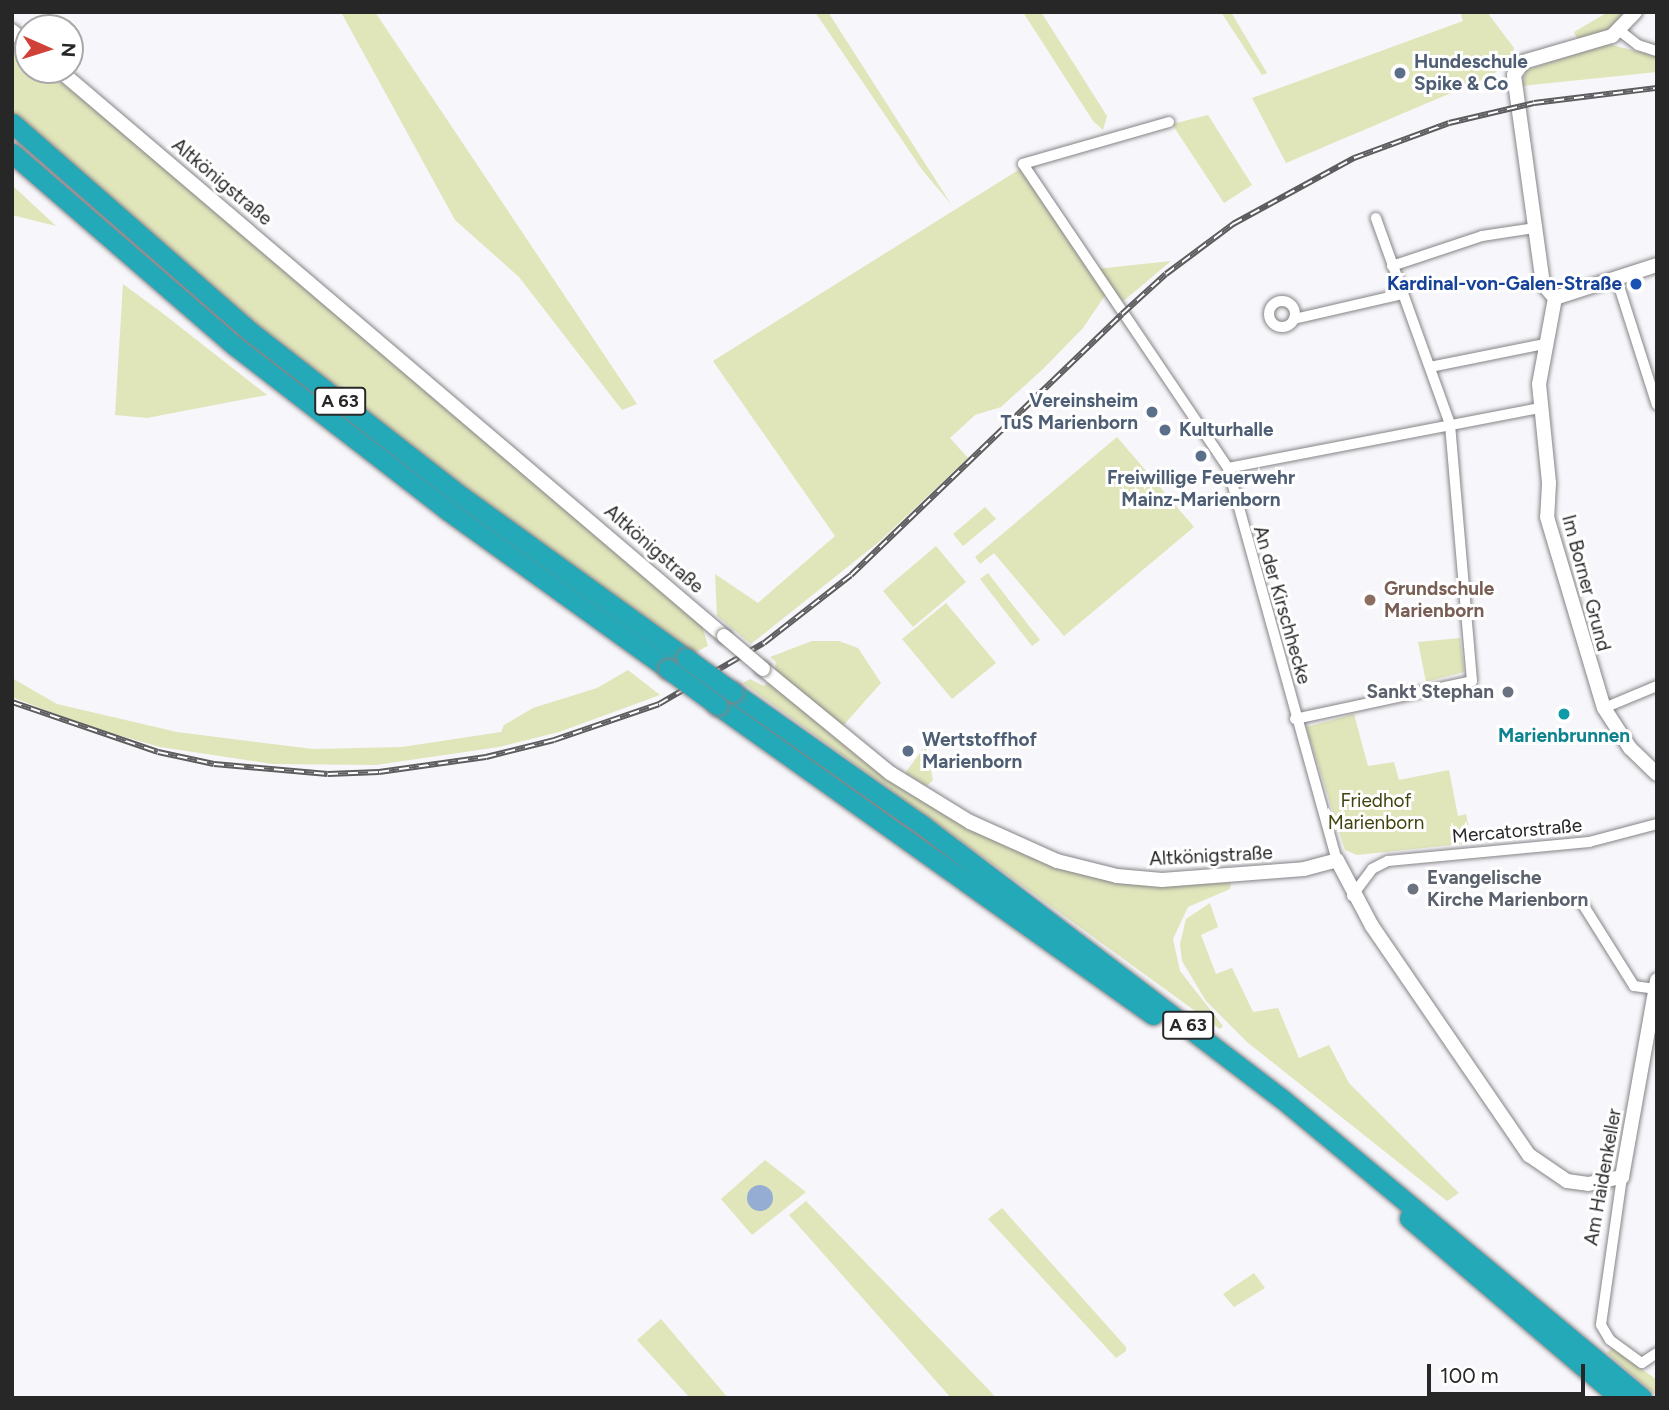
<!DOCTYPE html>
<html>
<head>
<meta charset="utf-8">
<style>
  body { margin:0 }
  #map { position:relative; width:1669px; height:1410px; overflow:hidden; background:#f7f6fa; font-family:Figtree,sans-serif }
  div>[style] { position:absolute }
  .green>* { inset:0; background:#e1e5ba }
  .water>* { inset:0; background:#95add3 }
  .round { border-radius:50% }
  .roads { filter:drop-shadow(0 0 2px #858487) drop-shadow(0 0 2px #858487) }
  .minor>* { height:10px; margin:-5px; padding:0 5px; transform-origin:5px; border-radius:5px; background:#fff }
  .minor>.ring { margin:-5px; padding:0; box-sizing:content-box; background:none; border:10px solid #fff; border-radius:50% }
  .tertiary>* { height:14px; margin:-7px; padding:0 7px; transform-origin:7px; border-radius:7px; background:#fff }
  .motorway>* { height:19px; margin:-9.5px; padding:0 9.5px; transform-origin:9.5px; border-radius:9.5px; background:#24a9b8 }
  .rail>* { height:6px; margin-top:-3px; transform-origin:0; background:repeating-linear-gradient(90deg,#fff 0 10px,#5d5c5e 0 20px); box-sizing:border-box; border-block:2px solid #5d5c5e }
  .bridges { filter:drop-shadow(0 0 2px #858487) drop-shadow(0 0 2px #858487) }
  .tertiary-bridge>* { height:14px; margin:-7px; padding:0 7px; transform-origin:7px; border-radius:7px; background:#fff }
  .motorway-bridge>* { height:19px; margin:-9.5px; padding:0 9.5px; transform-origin:9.5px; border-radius:9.5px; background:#24a9b8 }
  .dots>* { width:19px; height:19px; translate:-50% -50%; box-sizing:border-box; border:4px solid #fff; border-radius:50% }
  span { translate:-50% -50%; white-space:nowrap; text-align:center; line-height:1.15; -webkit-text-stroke:6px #fff; paint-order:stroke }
  .shield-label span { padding:2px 5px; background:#fff; border:2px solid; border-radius:5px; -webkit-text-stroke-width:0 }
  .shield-label { font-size:18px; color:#272728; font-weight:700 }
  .service-label { font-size:19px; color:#4e5e75; font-weight:700 }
  .left { translate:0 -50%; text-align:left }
  .right { translate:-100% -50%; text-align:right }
  .street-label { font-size:19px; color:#272728 }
  .transit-label { font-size:19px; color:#164399; font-weight:700 }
  .education-label { font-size:19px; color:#785e54; font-weight:700 }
  .worship-label { font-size:19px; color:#5b616d; font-weight:700 }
  .culture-label { font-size:19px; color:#0d838f; font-weight:700 }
  .park-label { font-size:19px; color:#40430d }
  .frame { position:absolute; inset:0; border:14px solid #272728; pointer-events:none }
  .north { position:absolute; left:14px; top:14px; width:70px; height:70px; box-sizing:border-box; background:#fff; border:2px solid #a9a9a9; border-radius:50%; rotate:93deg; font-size:19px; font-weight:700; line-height:28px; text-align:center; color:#272728 }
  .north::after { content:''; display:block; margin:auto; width:24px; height:32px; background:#d04238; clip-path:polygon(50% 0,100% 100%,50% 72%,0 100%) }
  .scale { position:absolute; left:1427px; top:1364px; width:158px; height:32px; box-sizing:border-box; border:4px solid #272728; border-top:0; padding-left:9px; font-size:21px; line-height:24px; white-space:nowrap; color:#272728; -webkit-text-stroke:5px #fff; paint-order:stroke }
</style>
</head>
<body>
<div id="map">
  <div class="green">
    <div style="clip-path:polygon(341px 12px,375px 12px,637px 404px,622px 410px,519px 277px,455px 220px)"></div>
    <div style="clip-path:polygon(815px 12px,828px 12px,951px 204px,923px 171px)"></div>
    <div style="clip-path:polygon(1023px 12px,1041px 12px,1107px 116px,1103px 130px,1093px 121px)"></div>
    <div style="clip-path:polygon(1221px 12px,1231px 12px,1267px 73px,1262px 75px)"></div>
    <div style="clip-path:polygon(1466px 12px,1487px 12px,1514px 48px,1511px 60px,1491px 76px,1286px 163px,1252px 98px,1463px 21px,1461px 15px)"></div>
    <div style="clip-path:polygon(1608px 12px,1628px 12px,1610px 30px,1578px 40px,1574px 32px)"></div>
    <div style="clip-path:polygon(1607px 44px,1657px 56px,1657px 72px,1521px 86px,1527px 70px)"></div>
    <div style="clip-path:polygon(12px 45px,28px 56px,28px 70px,45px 70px,126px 133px,701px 622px,708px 646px,694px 653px,473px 493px,237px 310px,86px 180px,12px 112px)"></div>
    <div style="clip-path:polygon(1208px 115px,1252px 185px,1224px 203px,1172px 124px)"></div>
    <div style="clip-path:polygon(1020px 169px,1106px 294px,1083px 328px,1043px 369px,1001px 407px,975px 415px,950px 438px,968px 458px,880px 541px,751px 644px,717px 616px,715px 574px,758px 603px,835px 536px,713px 361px)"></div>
    <div style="clip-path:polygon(12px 185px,56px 226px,12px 215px)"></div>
    <div style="clip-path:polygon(1171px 261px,1121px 303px,1096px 269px)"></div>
    <div style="clip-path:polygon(123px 284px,161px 312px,267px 395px,147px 418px,115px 415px)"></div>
    <div style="clip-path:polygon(1117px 437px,1194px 527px,1064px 636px,994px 553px,980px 564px,975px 557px)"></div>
    <div style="clip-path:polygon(985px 507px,996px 519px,963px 546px,953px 534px)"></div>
    <div style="clip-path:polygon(936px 546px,966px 582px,913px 627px,883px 591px)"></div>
    <div style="clip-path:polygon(988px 573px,1040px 640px,1032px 646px,980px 579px)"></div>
    <div style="clip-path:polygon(946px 603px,996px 663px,952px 699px,902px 639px)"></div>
    <div style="clip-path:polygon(1460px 638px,1464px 672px,1426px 682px,1418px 642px)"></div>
    <div style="clip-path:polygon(812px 641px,839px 641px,858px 648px,881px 683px,841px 728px,774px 673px,776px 662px,770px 657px)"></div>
    <div style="clip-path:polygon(628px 670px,660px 695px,559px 732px,499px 747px,376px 765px,272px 764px,160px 747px,83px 725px,12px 697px,12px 678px,57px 704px,177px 732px,313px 749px,402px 747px,501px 732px,504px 725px,533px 708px,597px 688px)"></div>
    <div style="clip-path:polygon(750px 679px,764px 686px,770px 680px,972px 829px,1005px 846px,1058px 868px,1133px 885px,1231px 883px,1230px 889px,1188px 907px,1173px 939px,1180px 971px,1223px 1026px,1220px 1029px,743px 683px)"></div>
    <div style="clip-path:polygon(1354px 714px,1368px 766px,1394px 762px,1399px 780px,1449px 770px,1458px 816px,1466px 814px,1472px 843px,1357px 855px,1345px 850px,1306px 727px)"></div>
    <div style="clip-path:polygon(926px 745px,933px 780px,927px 786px,905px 773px)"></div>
    <div style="clip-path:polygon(1210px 903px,1218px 927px,1201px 935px,1216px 974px,1232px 968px,1253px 1012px,1278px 1008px,1299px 1058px,1329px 1045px,1349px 1083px,1459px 1193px,1447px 1201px,1247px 1042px,1206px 1001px,1182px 961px,1180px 944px,1186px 919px)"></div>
    <div style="clip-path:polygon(765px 1160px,806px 1192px,752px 1235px,721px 1199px)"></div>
    <div style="clip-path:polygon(806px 1201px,989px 1390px,996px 1398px,951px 1398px,789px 1215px)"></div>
    <div style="clip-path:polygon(1002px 1208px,1126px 1347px,1126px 1351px,1116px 1358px,988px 1219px)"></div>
    <div style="clip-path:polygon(1254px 1273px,1265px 1288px,1234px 1307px,1223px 1294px)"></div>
    <div style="clip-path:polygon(661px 1319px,728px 1398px,690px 1398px,637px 1340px)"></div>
    <div style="clip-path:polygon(1612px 1348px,1657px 1380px,1657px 1396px,1607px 1353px)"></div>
  </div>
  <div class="water">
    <div class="round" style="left:747px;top:1185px;width:26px;height:26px"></div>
  </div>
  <div class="roads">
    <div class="minor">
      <div style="left:1620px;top:31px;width:23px;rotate:38deg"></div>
      <div style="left:1638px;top:45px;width:20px;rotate:18deg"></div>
      <div style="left:1169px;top:122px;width:152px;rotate:164deg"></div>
      <div style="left:1023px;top:164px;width:367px;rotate:56deg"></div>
      <div style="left:1228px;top:468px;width:407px;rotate:74.5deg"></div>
      <div style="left:1392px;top:266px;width:95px;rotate:-18.4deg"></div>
      <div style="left:1482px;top:236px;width:54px;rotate:-8.6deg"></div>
      <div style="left:1617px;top:280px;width:131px;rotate:72.3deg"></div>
      <div class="ring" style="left:1269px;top:301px;width:16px;height:16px"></div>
      <div style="left:1294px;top:319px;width:112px;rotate:-12.9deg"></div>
      <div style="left:1430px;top:367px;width:116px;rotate:-11.4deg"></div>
      <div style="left:1228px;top:468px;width:317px;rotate:-10.9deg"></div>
      <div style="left:1604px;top:708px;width:57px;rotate:-22.5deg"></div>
      <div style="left:1295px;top:719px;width:181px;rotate:-12.1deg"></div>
      <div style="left:1472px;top:681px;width:258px;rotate:-94.9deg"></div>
      <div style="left:1450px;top:424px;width:219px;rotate:-109.8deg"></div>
      <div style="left:1352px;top:896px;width:34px;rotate:-53deg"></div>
      <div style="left:1372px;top:869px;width:18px;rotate:-27deg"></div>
      <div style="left:1388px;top:861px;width:202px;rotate:-5.4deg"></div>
      <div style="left:1589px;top:842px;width:70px;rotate:-14.8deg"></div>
      <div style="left:1582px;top:903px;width:98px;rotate:57.9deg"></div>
      <div style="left:1634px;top:986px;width:21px;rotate:8deg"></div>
      <div style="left:1622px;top:1177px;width:149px;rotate:98.1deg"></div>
      <div style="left:1601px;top:1325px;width:17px;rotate:59deg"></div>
      <div style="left:1610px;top:1340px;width:39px;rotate:36deg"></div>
      <div style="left:1642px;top:1363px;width:18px;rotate:-34deg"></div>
    </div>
    <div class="tertiary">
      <div style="left:12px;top:31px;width:21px;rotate:39deg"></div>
      <div style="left:59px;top:70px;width:873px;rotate:40.4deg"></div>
      <div style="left:1555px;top:298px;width:87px;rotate:100.5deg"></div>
      <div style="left:1539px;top:384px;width:100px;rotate:84.2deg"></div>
      <div style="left:1549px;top:483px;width:34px;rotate:93deg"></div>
      <div style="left:1547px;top:517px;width:199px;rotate:73.4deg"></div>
      <div style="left:1604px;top:708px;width:48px;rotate:57deg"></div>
      <div style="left:1630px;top:748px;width:37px;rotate:44deg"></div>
      <div style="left:1555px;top:298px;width:18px;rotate:-131deg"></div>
      <div style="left:1543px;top:284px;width:211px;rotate:-97.9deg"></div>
      <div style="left:1514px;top:75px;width:16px;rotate:-55deg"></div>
      <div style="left:1523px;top:62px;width:93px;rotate:-16.3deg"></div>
      <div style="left:1612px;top:36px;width:33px;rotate:-46deg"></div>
      <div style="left:1555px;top:298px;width:107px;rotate:-17.9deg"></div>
      <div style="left:763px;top:669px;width:164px;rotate:39.3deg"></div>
      <div style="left:890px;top:773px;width:94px;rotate:31.5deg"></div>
      <div style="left:970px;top:822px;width:95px;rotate:24.1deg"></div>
      <div style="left:1057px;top:861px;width:62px;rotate:14deg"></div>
      <div style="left:1117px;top:876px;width:45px;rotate:5.1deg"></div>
      <div style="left:1162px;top:880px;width:142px;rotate:-4.4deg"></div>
      <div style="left:1304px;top:869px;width:34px;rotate:-15deg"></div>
      <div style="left:1337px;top:860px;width:75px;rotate:62.1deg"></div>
      <div style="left:1372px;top:926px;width:278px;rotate:55.6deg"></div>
      <div style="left:1529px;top:1155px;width:46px;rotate:34.4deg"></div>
      <div style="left:1567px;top:1181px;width:21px;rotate:8deg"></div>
      <div style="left:1588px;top:1184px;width:35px;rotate:-12deg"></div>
      <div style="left:1622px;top:1177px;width:200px;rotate:-79.9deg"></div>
    </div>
    <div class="motorway">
      <div style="left:12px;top:123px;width:313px;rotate:41.2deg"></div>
      <div style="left:247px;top:329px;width:271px;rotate:38deg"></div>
      <div style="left:461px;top:496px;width:277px;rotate:35.8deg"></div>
      <div style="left:12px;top:153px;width:295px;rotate:40.9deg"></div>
      <div style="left:235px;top:346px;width:268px;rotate:37.7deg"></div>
      <div style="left:447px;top:510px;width:272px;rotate:35.7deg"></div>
      <div style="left:733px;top:692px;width:230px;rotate:35.1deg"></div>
      <div style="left:921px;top:824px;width:452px;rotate:37.3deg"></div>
      <div style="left:1281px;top:1098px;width:469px;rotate:39.7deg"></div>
      <div style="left:717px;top:705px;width:535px;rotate:35.41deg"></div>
      <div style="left:1409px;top:1218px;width:277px;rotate:40.5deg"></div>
    </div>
  </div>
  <div class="rail">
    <div style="left:12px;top:702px;width:154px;rotate:18.9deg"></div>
    <div style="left:158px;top:752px;width:57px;rotate:12.1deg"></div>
    <div style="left:214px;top:764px;width:114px;rotate:5deg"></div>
    <div style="left:328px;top:774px;width:51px;rotate:-2.2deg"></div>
    <div style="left:379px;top:772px;width:108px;rotate:-8deg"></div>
    <div style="left:486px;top:757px;width:70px;rotate:-14deg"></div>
    <div style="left:554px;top:740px;width:111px;rotate:-18.9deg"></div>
    <div style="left:659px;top:704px;width:121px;rotate:-30.2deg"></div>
    <div style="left:764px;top:643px;width:110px;rotate:-38deg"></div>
    <div style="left:851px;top:575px;width:376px;rotate:-43.9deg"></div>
    <div style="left:1122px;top:314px;width:59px;rotate:-42.3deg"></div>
    <div style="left:1166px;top:274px;width:84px;rotate:-36.7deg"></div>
    <div style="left:1233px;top:224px;width:138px;rotate:-28.6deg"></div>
    <div style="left:1354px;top:158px;width:101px;rotate:-20.2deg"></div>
    <div style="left:1449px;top:123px;width:87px;rotate:-13.2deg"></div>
    <div style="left:1534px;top:103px;width:124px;rotate:-7deg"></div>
  </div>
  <div class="bridges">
    <div class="tertiary-bridge">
      <div style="left:724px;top:636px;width:51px;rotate:40.2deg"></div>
    </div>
    <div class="motorway-bridge">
      <div style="left:686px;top:658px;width:58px;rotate:35.9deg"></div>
      <div style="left:668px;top:669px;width:61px;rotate:36.3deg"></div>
    </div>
  </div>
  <div class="dots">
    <div style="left:1400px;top:73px;background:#5c6f8a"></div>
    <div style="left:1636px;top:284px;background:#1a4fb4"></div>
    <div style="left:1152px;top:412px;background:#5c6f8a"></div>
    <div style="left:1165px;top:430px;background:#5c6f8a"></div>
    <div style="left:1201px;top:456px;background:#5c6f8a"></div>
    <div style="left:1370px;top:600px;background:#8d6e63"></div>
    <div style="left:1508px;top:692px;background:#6b7280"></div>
    <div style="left:1564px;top:714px;background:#0f9aa8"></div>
    <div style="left:908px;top:751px;background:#5c6f8a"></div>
    <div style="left:1413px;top:889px;background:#6b7280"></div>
  </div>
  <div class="shield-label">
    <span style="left:340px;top:401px">A 63</span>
    <span style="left:1188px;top:1025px">A 63</span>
  </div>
  <div class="service-label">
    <span class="left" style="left:1414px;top:73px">Hundeschule<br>Spike &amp; Co</span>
    <span class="right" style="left:1138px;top:412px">Vereinsheim<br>TuS Marienborn</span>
    <span class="left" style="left:1179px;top:430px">Kulturhalle</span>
    <span style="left:1201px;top:489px">Freiwillige Feuerwehr<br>Mainz-Marienborn</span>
    <span class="left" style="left:922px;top:751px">Wertstoffhof<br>Marienborn</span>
  </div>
  <div class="street-label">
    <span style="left:222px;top:182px;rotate:40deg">Altkönigstraße</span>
    <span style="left:654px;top:549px;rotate:41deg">Altkönigstraße</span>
    <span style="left:1586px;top:583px;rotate:75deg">Im Borner Grund</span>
    <span style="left:1282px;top:605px;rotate:74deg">An der Kirschhecke</span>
    <span style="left:1517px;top:831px;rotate:-5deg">Mercatorstraße</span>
    <span style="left:1211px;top:856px;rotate:-3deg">Altkönigstraße</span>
    <span style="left:1603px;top:1177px;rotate:-80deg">Am Haidenkeller</span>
  </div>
  <div class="transit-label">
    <span class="right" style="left:1622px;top:284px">Kardinal-von-Galen-Straße</span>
  </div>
  <div class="education-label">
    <span class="left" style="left:1384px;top:600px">Grundschule<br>Marienborn</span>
  </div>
  <div class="worship-label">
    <span class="right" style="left:1494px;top:692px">Sankt Stephan</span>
    <span class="left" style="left:1427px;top:889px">Evangelische<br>Kirche Marienborn</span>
  </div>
  <div class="culture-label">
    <span style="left:1564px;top:736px">Marienbrunnen</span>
  </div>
  <div class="park-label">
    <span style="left:1376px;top:812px">Friedhof<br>Marienborn</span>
  </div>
  <div class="frame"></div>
  <div class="north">N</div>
  <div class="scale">100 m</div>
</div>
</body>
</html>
